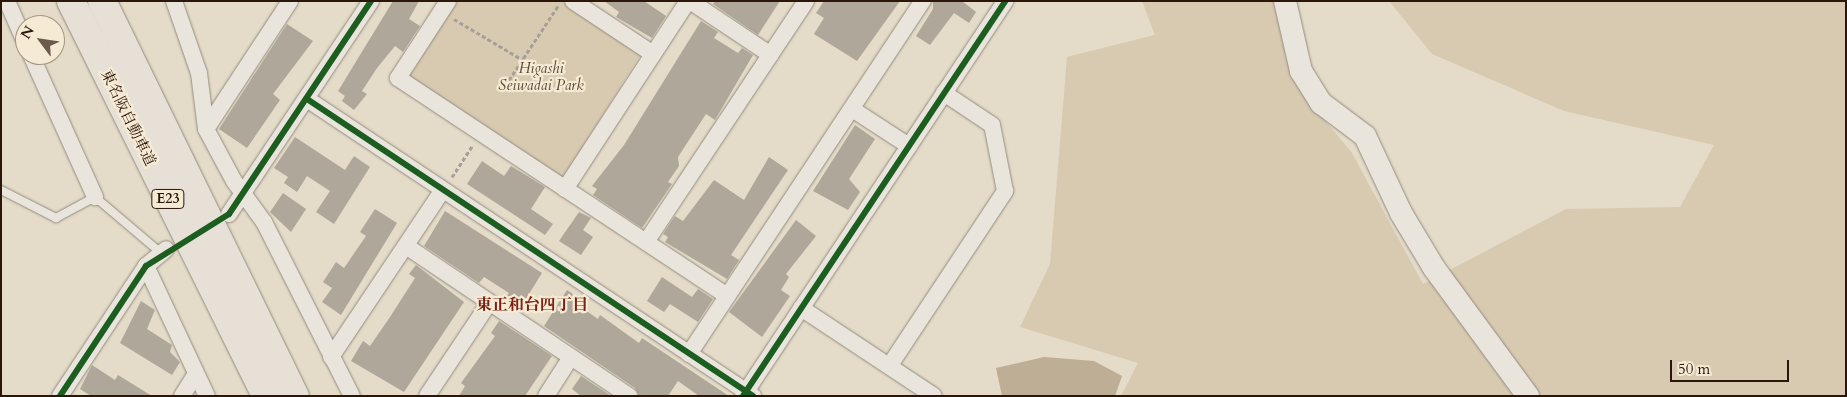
<!DOCTYPE html>
<html>
<head>
<meta charset="utf-8">
<style>
  body { margin:0 }
  #map { position:relative; width:1847px; height:397px; overflow:hidden; background:#e4dbc8; font-family:Cardo,"Noto Serif JP",serif }
  div>[style] { position:absolute }
  .green>* { inset:0; background:#d8cab1 }
  .water>* { inset:0; background:#beae96 }
  .building>* { inset:0; background:#afa79a }
  .path>* { height:3px; margin-top:-1.5px; transform-origin:0; background:repeating-linear-gradient(90deg,#a59f97 0 4px,transparent 0 6.5px) }
  .roads { filter:drop-shadow(0 0 1px #938b7f) drop-shadow(0 0 1px #938b7f) }
  .lane>* { height:8px; margin:-4px; padding:0 4px; transform-origin:4px; border-radius:4px; background:#e9e4dc }
  .street>* { height:16px; margin:-8px; padding:0 8px; transform-origin:8px; border-radius:8px; background:#e9e4dc }
  .secondary>* { height:22px; margin:-11px; padding:0 11px; transform-origin:11px; border-radius:11px; background:#e9e4dc }
  .highway>* { height:28px; margin:-14px; padding:0 14px; transform-origin:14px; border-radius:14px; background:#e6e0d6 }
  .cycleway>* { height:6px; margin:-3px; padding:0 3px; transform-origin:3px; border-radius:3px; background:#1b5e20 }
  span { translate:-50% -50%; white-space:nowrap; text-align:center; line-height:1.15; -webkit-text-stroke:4.5px #f5ead4; paint-order:stroke }
  .shield-label span { padding:1px 4px; background:#f5ead4; border:1px solid; border-radius:4px; -webkit-text-stroke-width:0 }
  .shield-label { font-size:14px; color:#2c1509; font-weight:700 }
  .park-label { font-size:15px; color:#5d4736; font-style:italic }
  .street-label { font-size:15px; color:#2c1509 }
  .neighbourhood-label { font-size:16px; color:#7a1f14; font-weight:700 }
  .frame { position:absolute; inset:0; border:2px solid #2c1509; pointer-events:none }
  .north { position:absolute; left:15px; top:15px; width:50px; height:50px; box-sizing:border-box; background:#f5ead4; border:1px solid #a59583; border-radius:50%; rotate:301deg; font-size:14px; font-weight:700; line-height:20px; text-align:center; color:#2c1509 }
  .north::after { content:''; display:block; margin:auto; width:18px; height:22px; background:#6c5a4c; clip-path:polygon(50% 0,100% 100%,50% 72%,0 100%) }
  .scale { position:absolute; left:1670px; top:360px; width:119px; height:22px; box-sizing:border-box; border:2px solid #2c1509; border-top:0; padding-left:6px; font-size:15px; line-height:18px; white-space:nowrap; color:#2c1509; -webkit-text-stroke:4px #f5ead4; paint-order:stroke }
</style>
</head>
<body>
<div id="map">
  <div class="green">
    <div style="clip-path:polygon(456px 1px,562px 1px,641px 54px,565px 176px,559px 178px,411px 80px,408px 72px)"></div>
    <div style="clip-path:polygon(1142px 1px,1278px 1px,1301px 91px,1352px 153px,1423px 284px,1566px 209px,1680px 207px,1714px 145px,1564px 111px,1432px 54px,1389px 1px,1846px 1px,1846px 396px,1121px 396px,1138px 363px,1020px 327px,1050px 264px,1067px 57px,1155px 35px)"></div>
  </div>
  <div class="water">
    <div style="clip-path:polygon(1044px 357px,1094px 361px,1122px 376px,1115px 396px,1002px 396px,996px 368px)"></div>
  </div>
  <div class="building">
    <div style="clip-path:polygon(393px 1px,419px 1px,409px 19px,420px 26px,403px 52px,395px 46px,377px 68px,362px 91px,367px 94px,354px 110px,342px 101px,345px 96px,338px 91px)"></div>
    <div style="clip-path:polygon(604px 1px,644px 1px,666px 16px,652px 38px,616px 17px,619px 12px)"></div>
    <div style="clip-path:polygon(715px 1px,780px 1px,758px 35px,713px 4px)"></div>
    <div style="clip-path:polygon(824px 1px,900px 1px,857px 61px,814px 34px,824px 18px,816px 13px)"></div>
    <div style="clip-path:polygon(933px 1px,962px 1px,976px 12px,969px 23px,954px 13px,930px 45px,916px 36px,933px 9px)"></div>
    <div style="clip-path:polygon(701px 21px,718px 32px,714px 38px,738px 53px,742px 48px,753px 55px,715px 120px,706px 114px,678px 157px,679px 166px,668px 182px,672px 184px,642px 228px,593px 195px,597px 189px,592px 186px,624px 145px)"></div>
    <div style="clip-path:polygon(287px 24px,313px 41px,273px 94px,280px 100px,247px 148px,219px 129px)"></div>
    <div style="clip-path:polygon(855px 125px,875px 139px,849px 179px,860px 192px,848px 210px,813px 191px)"></div>
    <div style="clip-path:polygon(295px 137px,345px 170px,354px 156px,370px 167px,334px 224px,316px 212px,330px 191px,307px 176px,297px 192px,284px 183px,288px 177px,274px 168px)"></div>
    <div style="clip-path:polygon(769px 157px,788px 170px,731px 255px,739px 260px,727px 279px,665px 242px,668px 237px,663px 234px,675px 216px,683px 221px,714px 180px,744px 200px)"></div>
    <div style="clip-path:polygon(482px 161px,504px 176px,511px 166px,545px 187px,531px 209px,553px 224px,545px 235px,467px 184px)"></div>
    <div style="clip-path:polygon(283px 193px,306px 209px,291px 232px,270px 212px)"></div>
    <div style="clip-path:polygon(375px 209px,397px 223px,341px 315px,322px 302px,332px 288px,323px 282px,336px 262px,344px 268px,366px 236px,360px 232px)"></div>
    <div style="clip-path:polygon(445px 211px,542px 273px,519px 310px,504px 300px,509px 293px,484px 277px,479px 283px,424px 246px)"></div>
    <div style="clip-path:polygon(579px 212px,591px 218px,583px 230px,593px 237px,581px 255px,559px 241px)"></div>
    <div style="clip-path:polygon(796px 220px,816px 236px,786px 274px,789px 277px,781px 290px,790px 296px,762px 337px,729px 312px)"></div>
    <div style="clip-path:polygon(416px 265px,464px 302px,404px 392px,351px 361px,363px 341px,370px 346px,390px 317px,415px 278px,409px 274px)"></div>
    <div style="clip-path:polygon(662px 277px,692px 297px,698px 289px,713px 299px,698px 322px,670px 304px,664px 312px,647px 301px)"></div>
    <div style="clip-path:polygon(567px 290px,579px 298px,575px 303px,598px 319px,600px 315px,639px 343px,642px 338px,729px 396px,699px 396px,678px 381px,668px 396px,639px 396px,635px 388px,544px 326px)"></div>
    <div style="clip-path:polygon(141px 301px,155px 310px,147px 329px,172px 345px,170px 352px,180px 362px,172px 375px,120px 343px)"></div>
    <div style="clip-path:polygon(499px 321px,552px 356px,525px 396px,459px 396px,465px 386px,461px 383px,495px 336px,491px 333px)"></div>
    <div style="clip-path:polygon(92px 365px,115px 380px,118px 375px,152px 396px,91px 396px,80px 389px)"></div>
    <div style="clip-path:polygon(581px 376px,611px 396px,581px 396px,572px 389px)"></div>
  </div>
  <div class="path">
    <div style="left:454px;top:19px;width:80px;rotate:30.7deg"></div>
    <div style="left:509px;top:80px;width:89px;rotate:-56.5deg"></div>
    <div style="left:452px;top:177px;width:38px;rotate:-57deg"></div>
  </div>
  <div class="roads">
    <div class="lane">
      <div style="left:1px;top:190px;width:62px;rotate:27deg"></div>
      <div style="left:56px;top:218px;width:44px;rotate:-28.3deg"></div>
      <div style="left:95px;top:197px;width:87px;rotate:40.3deg"></div>
    </div>
    <div class="street">
      <div style="left:7px;top:1px;width:45px;rotate:66.3deg"></div>
      <div style="left:174px;top:1px;width:76px;rotate:70.9deg"></div>
      <div style="left:199px;top:73px;width:56px;rotate:82.9deg"></div>
      <div style="left:206px;top:129px;width:59px;rotate:61.7deg"></div>
      <div style="left:234px;top:181px;width:51px;rotate:53.8deg"></div>
      <div style="left:264px;top:222px;width:195px;rotate:63.2deg"></div>
      <div style="left:448px;top:1px;width:92px;rotate:123deg"></div>
      <div style="left:398px;top:78px;width:395px;rotate:33.5deg"></div>
      <div style="left:573px;top:1px;width:96px;rotate:33.5deg"></div>
      <div style="left:690px;top:1px;width:97px;rotate:33.7deg"></div>
      <div style="left:31px;top:55px;width:156px;rotate:65.7deg"></div>
      <div style="left:307px;top:99px;width:536px;rotate:33.66deg"></div>
      <div style="left:852px;top:109px;width:68px;rotate:33deg"></div>
      <div style="left:206px;top:129px;width:153px;rotate:-56.7deg"></div>
      <div style="left:565px;top:189px;width:225px;rotate:-56.8deg"></div>
      <div style="left:229px;top:214px;width:256px;rotate:-56.3deg"></div>
      <div style="left:646px;top:242px;width:289px;rotate:-56.4deg"></div>
      <div style="left:406px;top:246px;width:269px;rotate:33.9deg"></div>
      <div style="left:146px;top:266px;width:144px;rotate:64.9deg"></div>
      <div style="left:801px;top:308px;width:159px;rotate:33.5deg"></div>
      <div style="left:689px;top:354px;width:424px;rotate:-56.5deg"></div>
      <div style="left:331px;top:357px;width:201px;rotate:-56.2deg"></div>
      <div style="left:890px;top:365px;width:209px;rotate:-56.5deg"></div>
      <div style="left:1005px;top:191px;width:67px;rotate:-101.1deg"></div>
      <div style="left:992px;top:125px;width:58px;rotate:-146.3deg"></div>
      <div style="left:60px;top:396px;width:156px;rotate:-56.5deg"></div>
      <div style="left:146px;top:266px;width:26px;rotate:-40deg"></div>
      <div style="left:182px;top:396px;width:26px;rotate:-58deg"></div>
      <div style="left:427px;top:396px;width:112px;rotate:-56.3deg"></div>
      <div style="left:546px;top:396px;width:46px;rotate:-57.3deg"></div>
      <div style="left:743px;top:396px;width:474px;rotate:-56.4deg"></div>
    </div>
    <div class="secondary">
      <div style="left:1285px;top:1px;width:72px;rotate:77.1deg"></div>
      <div style="left:1301px;top:71px;width:38px;rotate:58deg"></div>
      <div style="left:1321px;top:103px;width:55px;rotate:36.9deg"></div>
      <div style="left:1365px;top:136px;width:85px;rotate:64.9deg"></div>
      <div style="left:1401px;top:213px;width:64px;rotate:59deg"></div>
      <div style="left:1434px;top:268px;width:159px;rotate:53.7deg"></div>
    </div>
    <div class="highway">
      <div style="left:71px;top:1px;width:441px;rotate:63.7deg"></div>
      <div style="left:102px;top:1px;width:440px;rotate:64deg"></div>
    </div>
  </div>
  <div class="cycleway">
    <div style="left:307px;top:99px;width:536px;rotate:33.66deg"></div>
    <div style="left:60px;top:396px;width:156px;rotate:-56.5deg"></div>
    <div style="left:146px;top:266px;width:98px;rotate:-32.1deg"></div>
    <div style="left:229px;top:214px;width:256px;rotate:-56.3deg"></div>
    <div style="left:743px;top:396px;width:474px;rotate:-56.4deg"></div>
  </div>
  <div class="shield-label">
    <span style="left:168px;top:199px">E23</span>
  </div>
  <div class="park-label">
    <span style="left:541px;top:77px">Higashi<br>Seiwadai Park</span>
  </div>
  <div class="street-label">
    <span style="left:128px;top:118px;rotate:64deg">東名阪自動車道</span>
  </div>
  <div class="neighbourhood-label">
    <span style="left:532px;top:305px">東正和台四丁目</span>
  </div>
  <div class="frame"></div>
  <div class="north">N</div>
  <div class="scale">50 m</div>
</div>
</body>
</html>
